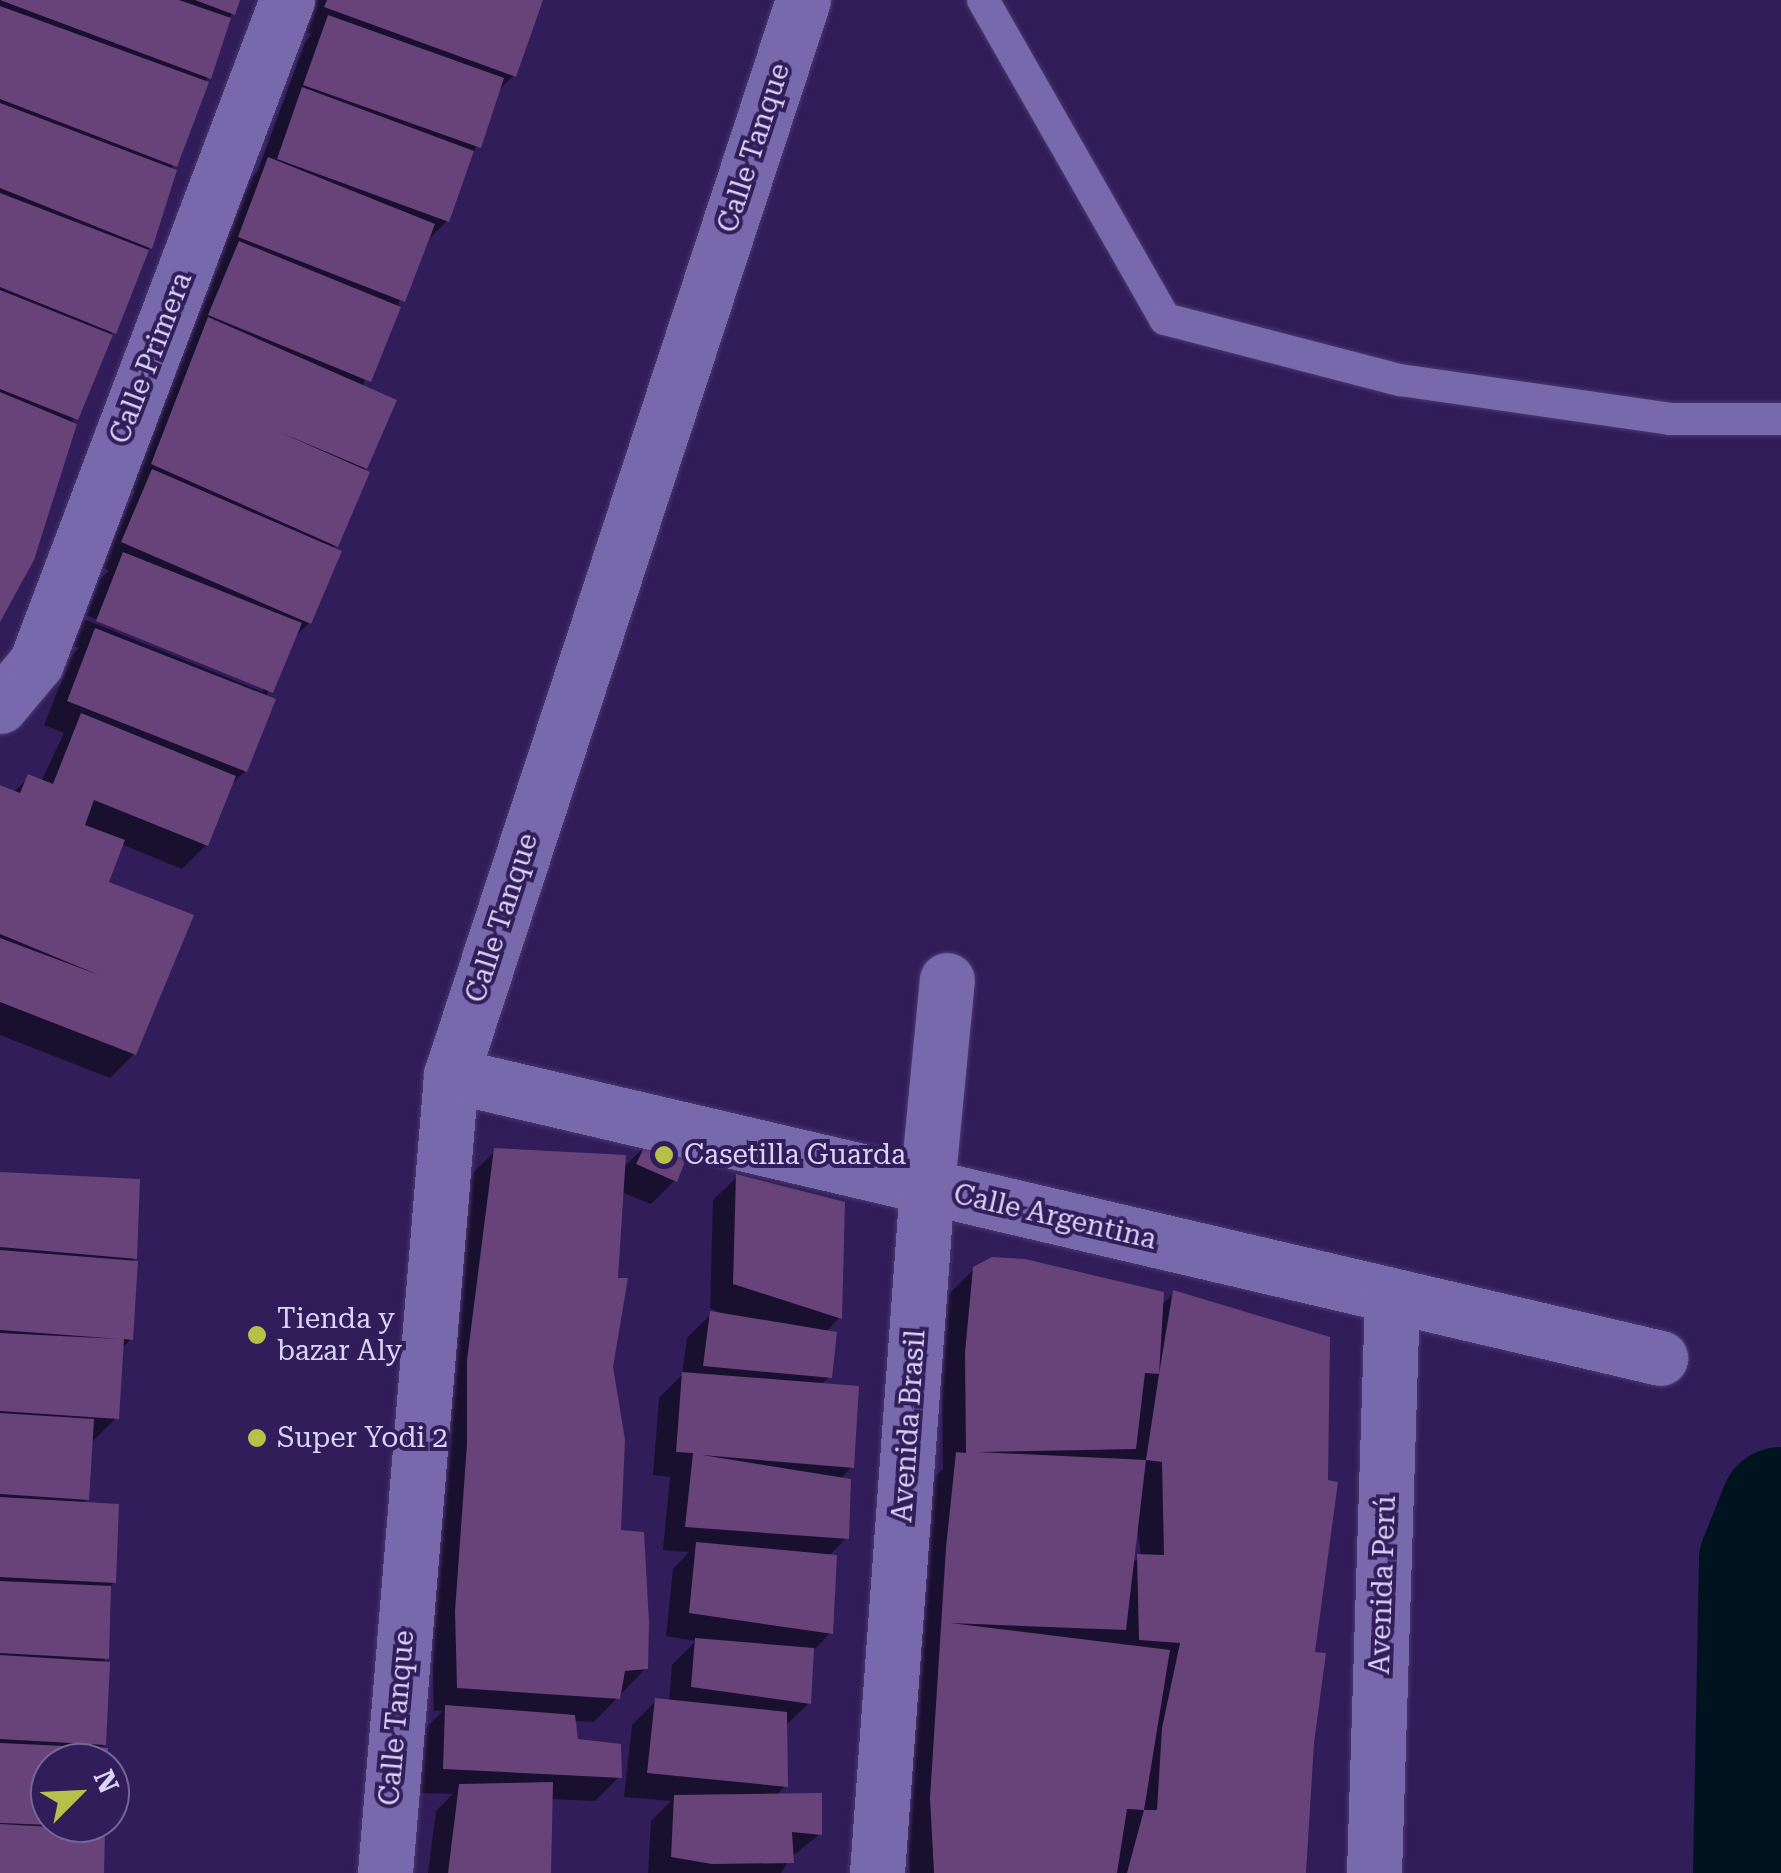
<!DOCTYPE html>
<html>
<head>
<meta charset="utf-8">
<style>
  body { margin:0 }
  #map { position:relative; width:1781px; height:1873px; overflow:hidden; background:#301d59; font-family:"Roboto Serif",serif }
  div>[style] { position:absolute }
  .shadow>* { inset:0; background:#0007 }
  .river>* { height:122px; margin:-61px; padding:0 61px; transform-origin:61px; border-radius:61px; background:#001420 }
  .building>* { inset:0; background:#674379 }
  .roads { filter:drop-shadow(0 0 2px #4b386e) drop-shadow(0 0 2px #4b386e) }
  .lane>* { height:32px; margin:-16px; padding:0 16px; transform-origin:16px; border-radius:16px; background:#7869ac }
  .street>* { height:55px; margin:-27.5px; padding:0 27.5px; transform-origin:27.5px; border-radius:27.5px; background:#7869ac }
  .dots>* { width:28px; height:28px; translate:-50% -50%; box-sizing:border-box; border:5px solid #301d59; border-radius:50% }
  span { translate:-50% -50%; white-space:nowrap; text-align:center; line-height:1.15; -webkit-text-stroke:8px #301d59; paint-order:stroke }
  .street-label { font-size:28px; color:#dad4f9 }
  .poi-label { font-size:28px; color:#dad4f9 }
  .left { translate:0 -50%; text-align:left }
  .north { position:absolute; left:30px; top:1743px; width:100px; height:100px; box-sizing:border-box; background:#301d59; border:2px solid #746699; border-radius:50%; rotate:66deg; font-size:28px; font-weight:700; line-height:40px; text-align:center; color:#dad4f9 }
  .north::after { content:''; display:block; margin:auto; width:35px; height:45px; background:#b8c147; clip-path:polygon(50% 0,100% 100%,50% 72%,0 100%) }
</style>
</head>
<body>
<div id="map">
  <div class="shadow">
    <div style="clip-path:polygon(0 0,237px 0,171px 170px,150px 247px,71px 424px,0 617px)"></div>
    <div style="clip-path:polygon(313px 0,541px 0,514px 75px,497px 92px,447px 221px,425px 243px,362px 387px,365px 467px,332px 550px,309px 623px,293px 639px,265px 698px,245px 771px,228px 788px,206px 845px,182px 869px,121px 844px,106px 884px,134px 1054px,110px 1078px,0 1035px,0 787px,13px 793px,29px 777px,41px 782px,64px 733px,44px 725px,72px 655px,79px 648px,73px 646px,84px 619px,263px 692px,263px 686px,86px 615px,100px 579px,109px 571px,99px 566px,135px 491px,129px 488px,220px 263px,216px 262px,245px 184px,258px 171px,305px 42px,312px 34px,302px 31px)"></div>
    <div style="clip-path:polygon(650px 1141px,675px 1180px,651px 1204px,621px 1192px,610px 1367px,618px 1532px,646px 1668px,594px 1722px,573px 1721px,576px 1741px,619px 1777px,595px 1801px,550px 1799px,546px 1873px,428px 1873px,436px 1811px,453px 1794px,420px 1793px,422px 1732px,443px 1711px,434px 1711px,432px 1637px,444px 1470px,444px 1386px,471px 1175px,495px 1151px,622px 1169px)"></div>
    <div style="clip-path:polygon(0 1175px,135px 1258px,130px 1263px,131px 1339px,121px 1349px,116px 1418px,92px 1442px,87px 1499px,81px 1504px,114px 1582px,109px 1587px,106px 1658px,100px 1664px,104px 1744px,98px 1750px,104px 1763px,50px 1763px,50px 1823px,102px 1823px,97px 1832px,101px 1873px,0 1873px)"></div>
    <div style="clip-path:polygon(737px 1177px,839px 1318px,825px 1333px,829px 1377px,821px 1385px,852px 1467px,839px 1480px,846px 1538px,828px 1557px,830px 1633px,812px 1652px,809px 1703px,784px 1727px,785px 1786px,776px 1796px,820px 1834px,791px 1857px,781px 1873px,648px 1873px,651px 1821px,671px 1801px,624px 1797px,632px 1725px,656px 1701px,669px 1702px,672px 1665px,696px 1641px,666px 1636px,673px 1569px,689px 1552px,663px 1550px,670px 1477px,653px 1475px,659px 1398px,682px 1375px,687px 1338px,711px 1314px,727px 1316px,710px 1308px,713px 1200px)"></div>
    <div style="clip-path:polygon(evenodd,974px 1269px,1161px 1306px,1174px 1293px,1312px 1655px,1303px 1873px,910px 1873px,907px 1823px,932px 1479px,943px 1469px,942px 1379px,949px 1294px,974px 1269px,1136px 1518px,1141px 1557px,1131px 1563px,1136px 1518px)"></div>
  </div>
  <div class="river">
    <div style="left:1754px;top:1873px;width:312px;rotate:-88.9deg"></div>
    <div style="left:1760px;top:1561px;width:57px;rotate:-68.4deg"></div>
  </div>
  <div class="building">
    <div style="clip-path:polygon(0 0,179px 0,231px 18px,211px 79px)"></div>
    <div style="clip-path:polygon(195px 0,240px 0,235px 15px)"></div>
    <div style="clip-path:polygon(327px 0,543px 0,516px 77px,324px 7px)"></div>
    <div style="clip-path:polygon(0 6px,209px 82px,177px 167px,0 99px)"></div>
    <div style="clip-path:polygon(328px 15px,504px 78px,481px 148px,303px 85px)"></div>
    <div style="clip-path:polygon(302px 87px,474px 151px,449px 222px,277px 159px)"></div>
    <div style="clip-path:polygon(0 103px,177px 170px,152px 249px,0 188px)"></div>
    <div style="clip-path:polygon(268px 157px,435px 224px,405px 302px,238px 237px)"></div>
    <div style="clip-path:polygon(0 193px,149px 250px,116px 334px,0 287px)"></div>
    <div style="clip-path:polygon(239px 241px,401px 307px,371px 382px,208px 315px)"></div>
    <div style="clip-path:polygon(0 290px,113px 335px,78px 420px,0 389px)"></div>
    <div style="clip-path:polygon(208px 317px,397px 400px,367px 469px,277px 431px,370px 472px,338px 547px,151px 464px)"></div>
    <div style="clip-path:polygon(0 392px,77px 424px,34px 560px,0 622px)"></div>
    <div style="clip-path:polygon(152px 469px,342px 551px,311px 624px,121px 542px)"></div>
    <div style="clip-path:polygon(123px 552px,302px 623px,273px 693px,96px 621px)"></div>
    <div style="clip-path:polygon(95px 628px,276px 699px,247px 772px,67px 701px)"></div>
    <div style="clip-path:polygon(81px 713px,236px 776px,208px 846px,94px 800px,85px 825px,125px 840px,109px 882px,194px 915px,136px 1055px,0 1002px,0 938px,99px 975px,0 934px,0 785px,20px 793px,28px 774px,53px 784px)"></div>
    <div style="clip-path:polygon(649px 1138px,691px 1146px,677px 1182px,636px 1164px)"></div>
    <div style="clip-path:polygon(494px 1148px,626px 1155px,618px 1278px,628px 1278px,613px 1367px,625px 1440px,621px 1530px,644px 1532px,649px 1622px,648px 1669px,625px 1671px,620px 1699px,457px 1688px,455px 1611px,467px 1444px,467px 1360px)"></div>
    <div style="clip-path:polygon(0 1172px,140px 1179px,137px 1259px,0 1247px)"></div>
    <div style="clip-path:polygon(736px 1174px,845px 1202px,842px 1319px,733px 1284px)"></div>
    <div style="clip-path:polygon(0 1250px,138px 1261px,133px 1340px,124px 1339px,119px 1419px,0 1411px,0 1333px,120px 1339px,0 1330px)"></div>
    <div style="clip-path:polygon(992px 1257px,1025px 1259px,1164px 1292px,1159px 1374px,1173px 1290px,1330px 1337px,1328px 1480px,1338px 1482px,1315px 1652px,1326px 1653px,1314px 1743px,1306px 1873px,1127px 1873px,1144px 1810px,1157px 1810px,1162px 1728px,1180px 1643px,1139px 1640px,1137px 1554px,1164px 1555px,1162px 1462px,1146px 1460px,1159px 1374px,1145px 1373px,1136px 1449px,978px 1452px,1146px 1460px,1126px 1630px,950px 1623px,1170px 1650px,1144px 1810px,1127px 1809px,1117px 1873px,934px 1873px,930px 1798px,946px 1548px,956px 1452px,966px 1453px,965px 1353px,973px 1267px)"></div>
    <div style="clip-path:polygon(710px 1311px,837px 1332px,832px 1378px,703px 1366px)"></div>
    <div style="clip-path:polygon(682px 1372px,859px 1386px,854px 1468px,702px 1455px,851px 1479px,849px 1539px,685px 1527px,693px 1453px,676px 1452px)"></div>
    <div style="clip-path:polygon(0 1413px,94px 1419px,89px 1500px,0 1494px)"></div>
    <div style="clip-path:polygon(0 1497px,119px 1504px,116px 1583px,0 1577px)"></div>
    <div style="clip-path:polygon(696px 1542px,837px 1555px,833px 1634px,689px 1613px)"></div>
    <div style="clip-path:polygon(0 1581px,111px 1586px,109px 1659px,0 1653px)"></div>
    <div style="clip-path:polygon(695px 1638px,814px 1648px,811px 1704px,691px 1687px)"></div>
    <div style="clip-path:polygon(0 1655px,110px 1662px,106px 1745px,0 1739px)"></div>
    <div style="clip-path:polygon(655px 1698px,787px 1712px,788px 1787px,647px 1773px)"></div>
    <div style="clip-path:polygon(445px 1705px,575px 1715px,578px 1739px,621px 1744px,622px 1778px,443px 1769px)"></div>
    <div style="clip-path:polygon(0 1743px,108px 1748px,107px 1763px,50px 1763px,50px 1825px,0 1823px)"></div>
    <div style="clip-path:polygon(553px 1782px,551px 1873px,448px 1873px,459px 1784px)"></div>
    <div style="clip-path:polygon(822px 1793px,822px 1835px,792px 1832px,794px 1863px,712px 1864px,671px 1857px,674px 1795px)"></div>
    <div style="clip-path:polygon(0 1824px,105px 1830px,104px 1873px,0 1873px)"></div>
  </div>
  <div class="roads">
    <div class="lane">
      <div style="left:983px;top:0;width:367px;rotate:60.3deg"></div>
      <div style="left:1165px;top:319px;width:243px;rotate:14.6deg"></div>
      <div style="left:1400px;top:380px;width:273px;rotate:8.2deg"></div>
      <div style="left:1670px;top:419px;width:111px"></div>
    </div>
    <div class="street">
      <div style="left:0;top:706px;width:56px;rotate:-50.1deg"></div>
      <div style="left:36px;top:663px;width:709px;rotate:-69.26deg"></div>
      <div style="left:451px;top:1075px;width:1242px;rotate:13.17deg"></div>
      <div style="left:385px;top:1873px;width:801px;rotate:-85.27deg"></div>
      <div style="left:451px;top:1075px;width:1131px;rotate:-71.87deg"></div>
      <div style="left:877px;top:1873px;width:689px;rotate:-85.84deg"></div>
      <div style="left:927px;top:1186px;width:207px;rotate:-84.5deg"></div>
      <div style="left:1374px;top:1873px;width:577px;rotate:-88.21deg"></div>
    </div>
  </div>
  <div class="dots">
    <div style="left:664px;top:1155px;background:#b8c147"></div>
    <div style="left:257px;top:1335px;background:#b8c147"></div>
    <div style="left:257px;top:1438px;background:#b8c147"></div>
  </div>
  <div class="street-label">
    <span style="left:754px;top:148px;rotate:-72deg">Calle Tanque</span>
    <span style="left:151px;top:358px;rotate:-69deg">Calle Primera</span>
    <span style="left:502px;top:918px;rotate:-72deg">Calle Tanque</span>
    <span style="left:1055px;top:1217px;rotate:13deg">Calle Argentina</span>
    <span style="left:909px;top:1426px;rotate:-86deg">Avenida Brasil</span>
    <span style="left:1383px;top:1585px;rotate:-88deg">Avenida Perú</span>
    <span style="left:397px;top:1718px;rotate:-85deg">Calle Tanque</span>
  </div>
  <div class="poi-label">
    <span class="left" style="left:684px;top:1155px">Casetilla Guarda</span>
    <span class="left" style="left:277px;top:1335px">Tienda y<br>bazar Aly</span>
    <span class="left" style="left:277px;top:1438px">Super Yodi 2</span>
  </div>
  <div class="north">N</div>
</div>
</body>
</html>
